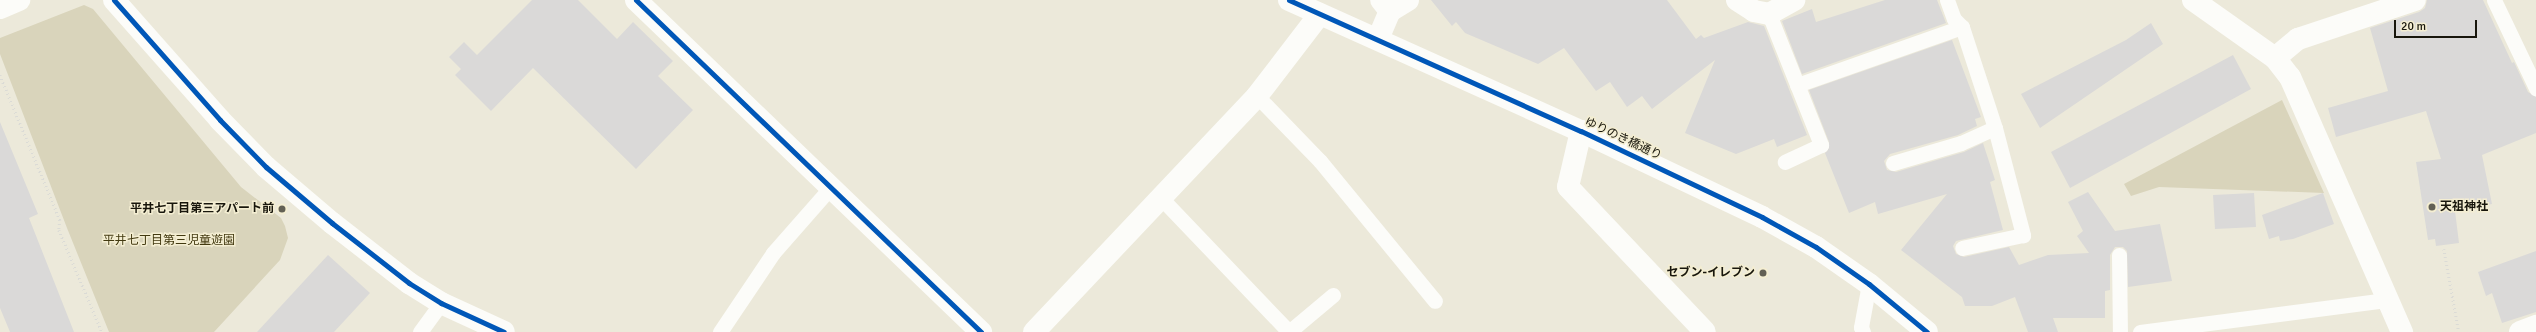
<!DOCTYPE html>
<html>
<head>
<meta charset="utf-8">
<style>
  body { margin:0 }
  #map { position:relative; width:2536px; height:332px; overflow:hidden; background:#ece9da; font-family:Signika,"Noto Sans JP",sans-serif }
  div>[style] { position:absolute }
  .green>* { inset:0; background:#d9d4bb }
  .building>* { inset:0; background:#dad9d8 }
  .path>* { height:2.5px; margin-top:-1.25px; transform-origin:0; background:repeating-linear-gradient(90deg,#dbdbd6 0 1px,transparent 0 4px) }
  .service>* { height:15px; margin:-7.5px; padding:0 7.5px; transform-origin:7.5px; border-radius:7.5px; background:#fcfcf9 }
  .minor>* { height:22px; margin:-11px; padding:0 11px; transform-origin:11px; border-radius:11px; background:#fcfcf9 }
  .tertiary>* { height:22px; margin:-11px; padding:0 11px; transform-origin:11px; border-radius:11px; background:#fcfcf9 }
  .secondary>* { height:22px; margin:-11px; padding:0 11px; transform-origin:11px; border-radius:11px; background:#fcfcf9 }
  .cycleway>* { height:5px; margin:-2.5px; padding:0 2.5px; transform-origin:2.5px; border-radius:2.5px; background:#0057b8 }
  .dots>* { width:11px; height:11px; translate:-50% -50%; box-sizing:border-box; border:2px solid #f4eed2; border-radius:50% }
  span { translate:-50% -50%; white-space:nowrap; text-align:center; line-height:1.15; -webkit-text-stroke:3px #f4eed2; paint-order:stroke }
  .street-label { font-size:12px; color:#18160c }
  .poi-label { font-size:12px; color:#18160c; font-weight:700 }
  .left { translate:0 -50%; text-align:left }
  .right { translate:-100% -50%; text-align:right }
  .park-label { font-size:12px; color:#423910 }
  .scale { position:absolute; left:2394px; top:20px; width:83px; height:18px; box-sizing:border-box; border:2px solid #18160c; border-top:0; padding-left:5px; font-size:12px; line-height:14px; white-space:nowrap; color:#18160c; -webkit-text-stroke:3px #f4eed2; paint-order:stroke }
</style>
</head>
<body>
<div id="map">
  <div class="green">
    <div style="clip-path:polygon(84px 5px,93px 9px,241px 187px,281px 218px,285px 226px,288px 238px,280px 260px,214px 332px,109px 332px,67px 228px,0 54px,0 38px)"></div>
    <div style="clip-path:polygon(2282px 100px,2324px 193px,2159px 187px,2131px 196px,2124px 184px)"></div>
  </div>
  <div class="building">
    <div style="clip-path:polygon(532px 0,578px 0,617px 39px,633px 22px,673px 61px,658px 76px,693px 110px,636px 169px,533px 68px,491px 111px,455px 75px,461px 69px,449px 57px,464px 42px,477px 55px)"></div>
    <div style="clip-path:polygon(1431px 0,1667px 0,1696px 39px,1701px 35px,1704px 38px,1748px 22px,1764px 26px,1807px 135px,1777px 147px,1774px 139px,1736px 154px,1685px 133px,1715px 60px,1652px 109px,1642px 96px,1627px 107px,1610px 82px,1596px 91px,1564px 48px,1538px 64px,1465px 33px,1456px 22px,1452px 26px)"></div>
    <div style="clip-path:polygon(1885px 0,1937px 0,1946px 23px,1802px 74px,1782px 21px,1812px 9px,1816px 22px)"></div>
    <div style="clip-path:polygon(2427px 0,2483px 0,2512px 63px,2514px 62px,2528px 92px,2536px 97px,2536px 133px,2482px 155px,2492px 204px,2455px 211px,2459px 243px,2436px 246px,2435px 239px,2428px 240px,2416px 162px,2441px 159px,2426px 111px,2336px 137px,2328px 108px,2388px 91px,2370px 28px,2419px 12px,2425px 8px)"></div>
    <div style="clip-path:polygon(2151px 23px,2163px 44px,2040px 128px,2021px 94px,2126px 40px)"></div>
    <div style="clip-path:polygon(1952px 40px,1981px 117px,1975px 119px,1977px 126px,1958px 135px,1890px 154px,1884px 161px,1887px 170px,1896px 172px,1964px 152px,1983px 143px,1995px 180px,1990px 182px,2003px 230px,1956px 241px,1953px 246px,1956px 254px,1964px 257px,2009px 247px,2019px 265px,2048px 255px,2089px 253px,2077px 236px,2083px 231px,2068px 202px,2088px 192px,2115px 231px,2160px 224px,2172px 281px,2128px 287px,2127px 251px,2123px 247px,2115px 247px,2110px 255px,2110px 290px,2105px 291px,2105px 318px,2053px 318px,2058px 332px,2028px 332px,2015px 297px,1992px 306px,1965px 306px,1962px 297px,1901px 250px,1947px 194px,1878px 214px,1875px 202px,1849px 213px,1825px 153px,1828px 150px,1829px 142px,1809px 90px)"></div>
    <div style="clip-path:polygon(2233px 55px,2251px 89px,2070px 188px,2051px 152px)"></div>
    <div style="clip-path:polygon(0 122px,38px 214px,29px 218px,74px 332px,10px 332px,0 308px)"></div>
    <div style="clip-path:polygon(2254px 193px,2256px 227px,2215px 229px,2213px 195px)"></div>
    <div style="clip-path:polygon(2323px 193px,2334px 224px,2293px 239px,2280px 241px,2279px 236px,2269px 239px,2262px 215px)"></div>
    <div style="clip-path:polygon(2536px 251px,2536px 312px,2502px 323px,2492px 293px,2486px 296px,2478px 272px)"></div>
    <div style="clip-path:polygon(328px 255px,370px 293px,334px 332px,257px 332px)"></div>
  </div>
  <div class="path">
    <div style="left:0;top:75px;width:157px;rotate:67.5deg"></div>
    <div style="left:60px;top:220px;width:10px;rotate:96deg"></div>
    <div style="left:59px;top:230px;width:111px;rotate:67.1deg"></div>
    <div style="left:2444px;top:249px;width:84px;rotate:79.8deg"></div>
  </div>
  <div class="service">
    <div style="left:1947px;top:0;width:20px;rotate:70deg"></div>
    <div style="left:1954px;top:19px;width:11px;rotate:45deg"></div>
    <div style="left:1962px;top:27px;width:106px;rotate:71.9deg"></div>
    <div style="left:1995px;top:128px;width:111px;rotate:75.3deg"></div>
    <div style="left:2023px;top:235px;width:62px;rotate:168deg"></div>
    <div style="left:2494px;top:0;width:98px;rotate:64.5deg"></div>
    <div style="left:1769px;top:14px;width:141px;rotate:68.3deg"></div>
    <div style="left:1821px;top:145px;width:40px;rotate:155deg"></div>
    <div style="left:1797px;top:85px;width:175px;rotate:-19.4deg"></div>
    <div style="left:1257px;top:96px;width:91px;rotate:45.9deg"></div>
    <div style="left:1320px;top:161px;width:181px;rotate:50.6deg"></div>
    <div style="left:1893px;top:163px;width:71px;rotate:-16.4deg"></div>
    <div style="left:1961px;top:143px;width:37px;rotate:-24deg"></div>
    <div style="left:1162px;top:199px;width:184px;rotate:46.3deg"></div>
    <div style="left:2119px;top:255px;width:77px;rotate:89.3deg"></div>
    <div style="left:1290px;top:331px;width:56px;rotate:-39.9deg"></div>
    <div style="left:420px;top:332px;width:36px;rotate:-54deg"></div>
    <div style="left:720px;top:332px;width:95px;rotate:-56.1deg"></div>
    <div style="left:773px;top:253px;width:88px;rotate:-48.7deg"></div>
    <div style="left:1863px;top:332px;width:5px;rotate:-112deg"></div>
    <div style="left:1861px;top:327px;width:44px;rotate:-79.5deg"></div>
    <div style="left:2140px;top:332px;width:250px;rotate:-7.4deg"></div>
  </div>
  <div class="minor">
    <div style="left:636px;top:0;width:479px;rotate:43.9deg"></div>
    <div style="left:1737px;top:0;width:20px;rotate:33deg"></div>
    <div style="left:1754px;top:11px;width:15px;rotate:11deg"></div>
    <div style="left:1769px;top:14px;width:29px;rotate:-29deg"></div>
    <div style="left:2193px;top:0;width:100px;rotate:35.3deg"></div>
    <div style="left:2275px;top:58px;width:24px;rotate:52deg"></div>
    <div style="left:2290px;top:77px;width:279px;rotate:66.3deg"></div>
    <div style="left:1390px;top:11px;width:21px;rotate:-31deg"></div>
    <div style="left:1378px;top:39px;width:30px;rotate:-67deg"></div>
    <div style="left:1390px;top:11px;width:14px;rotate:-129deg"></div>
    <div style="left:2275px;top:58px;width:30px;rotate:-40deg"></div>
    <div style="left:2298px;top:39px;width:123px;rotate:-18.4deg"></div>
    <div style="left:1581px;top:131px;width:57px;rotate:103.1deg"></div>
    <div style="left:1568px;top:187px;width:199px;rotate:46.6deg"></div>
    <div style="left:1034px;top:332px;width:325px;rotate:-46.6deg"></div>
    <div style="left:1257px;top:96px;width:103px;rotate:-52.5deg"></div>
    <div style="left:2520px;top:332px;width:17px;rotate:-21deg"></div>
  </div>
  <div class="tertiary">
    <div style="left:114px;top:0;width:160px;rotate:48.5deg"></div>
    <div style="left:220px;top:120px;width:66px;rotate:45.6deg"></div>
    <div style="left:266px;top:167px;width:87px;rotate:40.3deg"></div>
    <div style="left:332px;top:223px;width:98px;rotate:37.9deg"></div>
    <div style="left:409px;top:283px;width:38px;rotate:32deg"></div>
    <div style="left:441px;top:303px;width:69px;rotate:24.7deg"></div>
    <div style="left:0;top:8px;width:21px;rotate:-23deg"></div>
  </div>
  <div class="secondary">
    <div style="left:1289px;top:0;width:320px;rotate:24.2deg"></div>
    <div style="left:1581px;top:131px;width:200px;rotate:25.4deg"></div>
    <div style="left:1762px;top:217px;width:62px;rotate:29.1deg"></div>
    <div style="left:1816px;top:247px;width:65px;rotate:34.9deg"></div>
    <div style="left:1869px;top:284px;width:75px;rotate:39.6deg"></div>
  </div>
  <div class="cycleway">
    <div style="left:114px;top:0;width:160px;rotate:48.5deg"></div>
    <div style="left:220px;top:120px;width:66px;rotate:45.6deg"></div>
    <div style="left:266px;top:167px;width:87px;rotate:40.3deg"></div>
    <div style="left:332px;top:223px;width:98px;rotate:37.9deg"></div>
    <div style="left:409px;top:283px;width:38px;rotate:32deg"></div>
    <div style="left:441px;top:303px;width:69px;rotate:24.7deg"></div>
    <div style="left:636px;top:0;width:479px;rotate:43.9deg"></div>
    <div style="left:1289px;top:0;width:320px;rotate:24.2deg"></div>
    <div style="left:1581px;top:131px;width:200px;rotate:25.4deg"></div>
    <div style="left:1762px;top:217px;width:62px;rotate:29.1deg"></div>
    <div style="left:1816px;top:247px;width:65px;rotate:34.9deg"></div>
    <div style="left:1869px;top:284px;width:75px;rotate:39.6deg"></div>
  </div>
  <div class="dots">
    <div style="left:2432px;top:207px;background:#626054"></div>
    <div style="left:282px;top:209px;background:#626054"></div>
    <div style="left:1763px;top:273px;background:#626054"></div>
  </div>
  <div class="street-label">
    <span style="left:1623px;top:139px;rotate:25deg">ゆりのき橋通り</span>
  </div>
  <div class="poi-label">
    <span class="left" style="left:2440px;top:207px">天祖神社</span>
    <span class="right" style="left:274px;top:209px">平井七丁目第三アパート前</span>
    <span class="right" style="left:1755px;top:273px">セブン-イレブン</span>
  </div>
  <div class="park-label">
    <span style="left:169px;top:241px">平井七丁目第三児童遊園</span>
  </div>
  <div class="scale">20 m</div>
</div>
</body>
</html>
